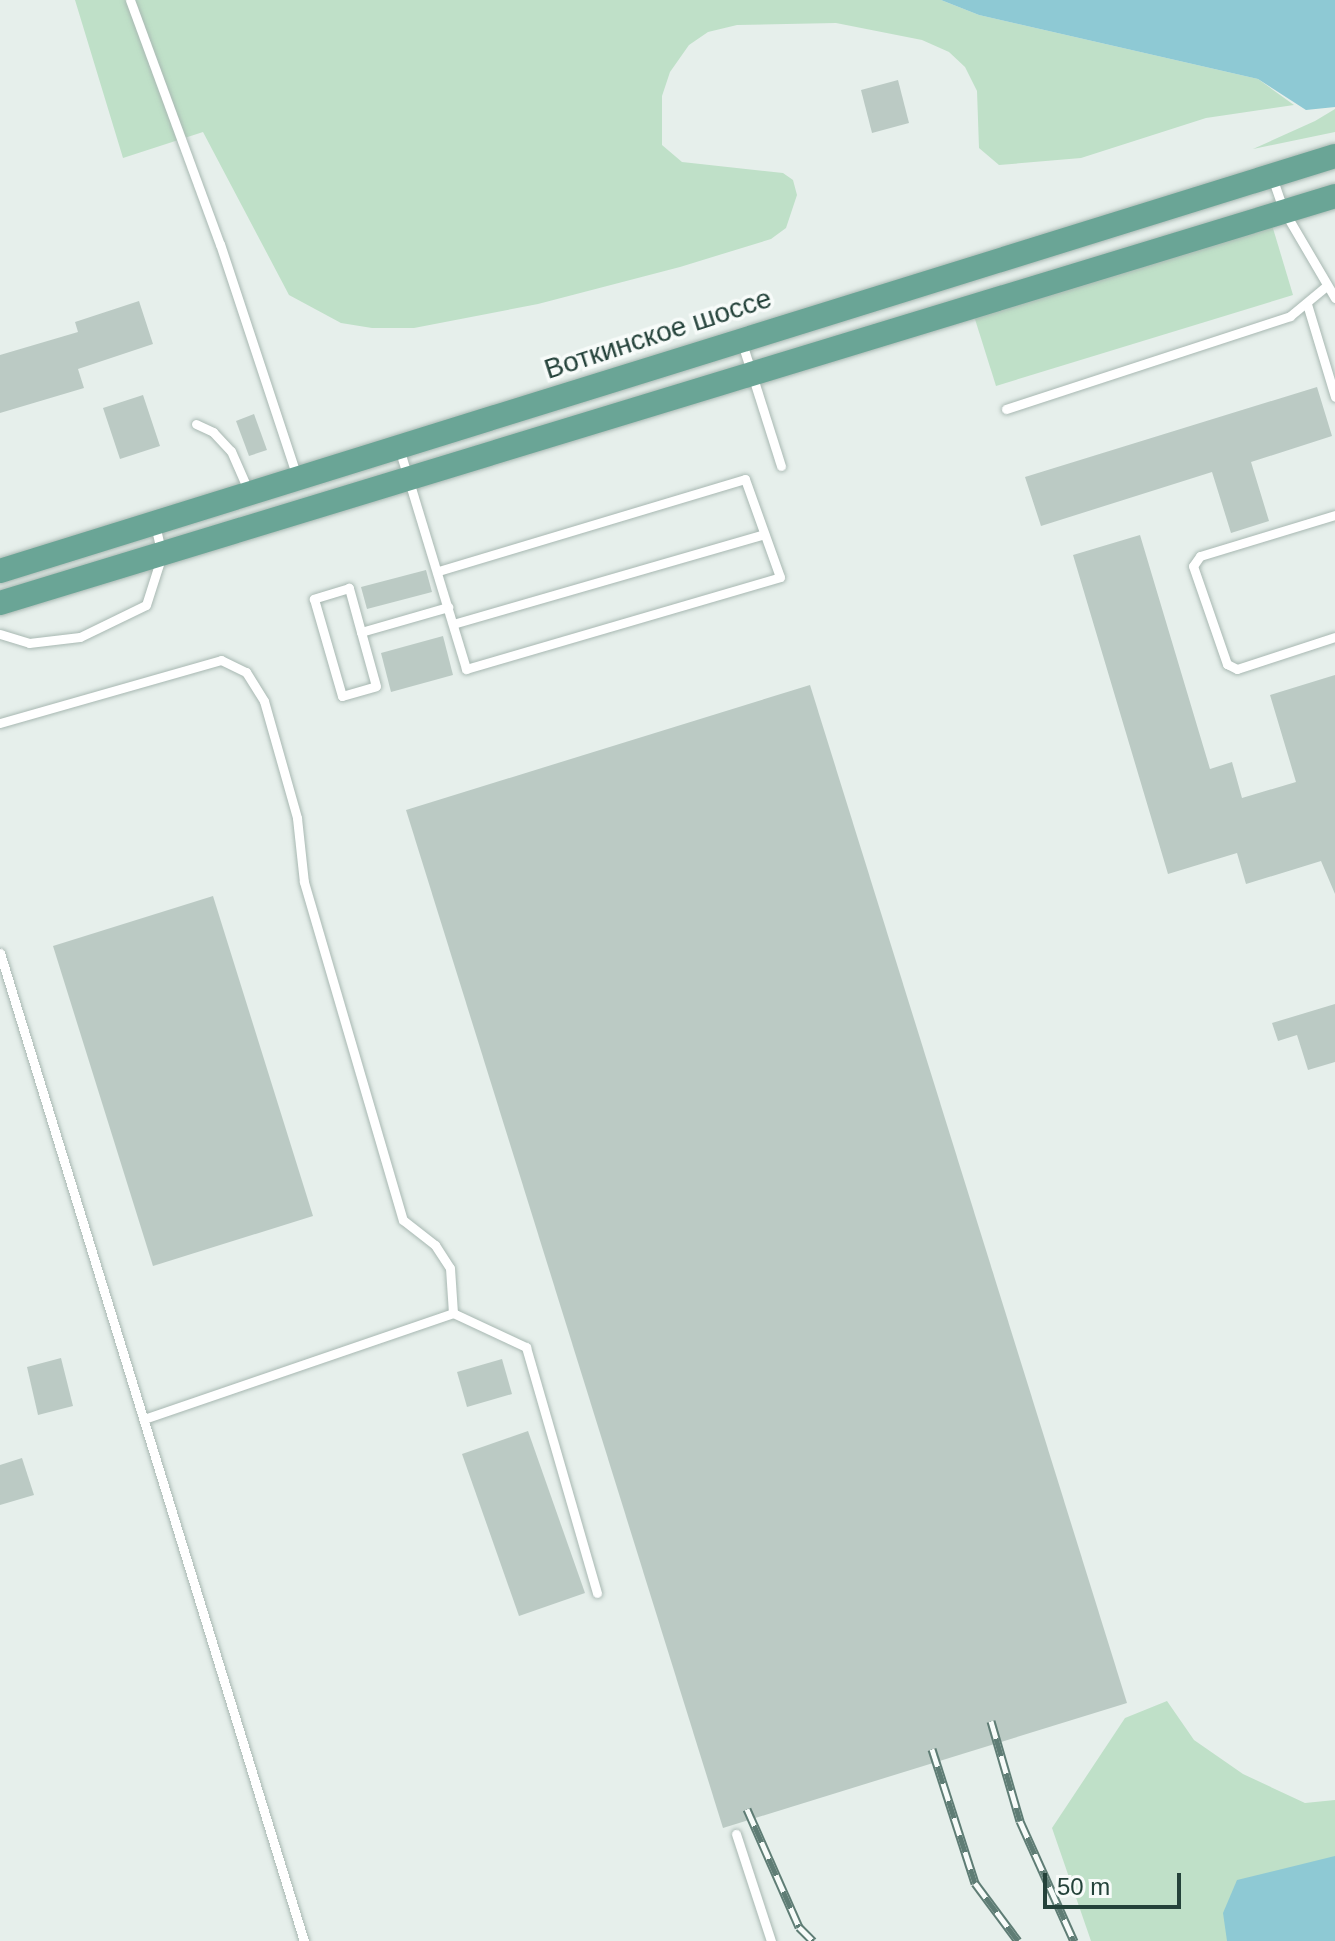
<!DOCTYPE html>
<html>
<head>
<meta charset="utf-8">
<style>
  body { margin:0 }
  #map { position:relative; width:1335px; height:1941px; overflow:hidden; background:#e6efeb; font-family:Arial,sans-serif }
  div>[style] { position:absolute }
  .green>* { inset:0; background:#bfe0c8 }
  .water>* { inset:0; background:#8ec9d4 }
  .building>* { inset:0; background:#bbcac4 }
  .roads { filter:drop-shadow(0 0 2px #a8b8b2) drop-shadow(0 0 2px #a8b8b2) }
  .service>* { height:9px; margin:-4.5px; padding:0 4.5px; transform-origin:4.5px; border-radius:4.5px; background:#fff }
  .primary>* { height:24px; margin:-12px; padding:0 12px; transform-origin:12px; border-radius:12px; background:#6aa596 }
  .rail>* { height:9px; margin-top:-4.5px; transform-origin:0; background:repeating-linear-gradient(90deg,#f7fbf9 0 18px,#5f7d75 0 36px); box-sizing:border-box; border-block:2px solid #5f7d75 }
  span { translate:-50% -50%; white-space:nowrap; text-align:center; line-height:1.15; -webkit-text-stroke:7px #f7fbf9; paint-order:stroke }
  .street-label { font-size:28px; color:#24423a }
  .scale { position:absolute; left:1043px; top:1873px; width:138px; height:36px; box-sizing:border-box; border:4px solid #24423a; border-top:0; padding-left:10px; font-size:24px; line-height:28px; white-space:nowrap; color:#24423a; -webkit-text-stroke:6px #f7fbf9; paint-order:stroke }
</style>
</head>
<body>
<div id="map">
  <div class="green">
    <div style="clip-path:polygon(75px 0,941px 0,979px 15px,1258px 79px,1294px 105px,1206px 118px,1081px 158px,999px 165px,979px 148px,977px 91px,965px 67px,949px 52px,922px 40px,836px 23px,737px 25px,708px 32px,689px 45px,670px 72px,662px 96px,662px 145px,682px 162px,783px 173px,793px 180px,797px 195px,786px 228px,771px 239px,680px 267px,538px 304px,414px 328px,372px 328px,341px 323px,289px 295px,203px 132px,123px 158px)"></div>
    <div style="clip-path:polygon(1335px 109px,1335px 132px,1253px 149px,1315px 121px)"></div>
    <div style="clip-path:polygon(1272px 225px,1293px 295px,996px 386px,974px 316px)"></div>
    <div style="clip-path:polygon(1167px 1701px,1194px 1740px,1243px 1774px,1305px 1803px,1335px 1800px,1335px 1941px,1091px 1941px,1052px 1828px,1125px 1718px)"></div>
  </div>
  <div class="water">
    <div style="clip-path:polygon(941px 0,1335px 0,1335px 107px,1306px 110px,1258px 79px,979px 15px)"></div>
    <div style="clip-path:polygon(1335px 1856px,1335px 1941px,1227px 1941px,1223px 1913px,1237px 1880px)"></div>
  </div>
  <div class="building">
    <div style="clip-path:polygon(898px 80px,909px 123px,872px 133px,861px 90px)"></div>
    <div style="clip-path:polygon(139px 301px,153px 344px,78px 369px,84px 388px,0 413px,0 355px,78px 332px,75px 322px)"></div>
    <div style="clip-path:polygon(1317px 387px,1332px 436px,1251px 462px,1269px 521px,1231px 533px,1212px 472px,1041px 526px,1025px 477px)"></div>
    <div style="clip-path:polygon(143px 395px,160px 446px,120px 459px,103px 408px)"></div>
    <div style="clip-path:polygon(254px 414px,267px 450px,249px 456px,236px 421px)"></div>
    <div style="clip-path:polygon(1140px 535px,1210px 769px,1232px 762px,1242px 798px,1296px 782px,1270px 695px,1335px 675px,1335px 894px,1321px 861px,1246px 884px,1237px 853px,1168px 874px,1073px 555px)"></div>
    <div style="clip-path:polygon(426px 570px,432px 592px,367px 609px,361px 587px)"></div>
    <div style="clip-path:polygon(443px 636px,453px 675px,391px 692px,381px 653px)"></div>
    <div style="clip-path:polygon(810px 685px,1127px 1703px,723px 1828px,406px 810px)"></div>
    <div style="clip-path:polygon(213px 896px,313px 1216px,153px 1266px,53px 946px)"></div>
    <div style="clip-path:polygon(1335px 1004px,1335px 1062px,1308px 1070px,1297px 1035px,1278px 1041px,1272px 1023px)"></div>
    <div style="clip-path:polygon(61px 1358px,73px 1406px,38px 1415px,27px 1367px)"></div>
    <div style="clip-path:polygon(502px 1359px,512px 1394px,467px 1407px,457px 1372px)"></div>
    <div style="clip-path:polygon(528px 1431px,585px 1593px,519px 1616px,462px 1454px)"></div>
    <div style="clip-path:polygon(22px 1458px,34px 1495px,0 1505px,0 1465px)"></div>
  </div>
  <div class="roads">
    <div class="service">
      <div style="left:130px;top:0;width:260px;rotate:69.8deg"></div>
      <div style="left:220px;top:244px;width:245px;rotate:71.7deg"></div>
      <div style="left:1272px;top:177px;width:36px;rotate:71deg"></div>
      <div style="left:1284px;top:211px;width:101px;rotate:59.6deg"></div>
      <div style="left:1307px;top:304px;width:97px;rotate:73.2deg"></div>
      <div style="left:742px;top:343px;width:129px;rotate:72.4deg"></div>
      <div style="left:1006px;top:409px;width:299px;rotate:-18.1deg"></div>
      <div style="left:1290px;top:316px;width:45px;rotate:-39.6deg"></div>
      <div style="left:196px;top:424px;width:19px;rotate:25deg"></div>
      <div style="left:213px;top:432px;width:26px;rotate:47deg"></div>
      <div style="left:231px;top:451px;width:45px;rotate:66.3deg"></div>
      <div style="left:399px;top:448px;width:231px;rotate:73.1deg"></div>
      <div style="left:466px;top:669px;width:327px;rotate:-16.3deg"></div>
      <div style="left:780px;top:577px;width:104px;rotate:-109.7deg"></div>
      <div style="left:745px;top:479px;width:320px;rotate:163.3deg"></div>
      <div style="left:1335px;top:515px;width:141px;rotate:163.1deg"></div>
      <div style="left:1200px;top:556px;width:12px;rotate:125deg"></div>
      <div style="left:1193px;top:566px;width:104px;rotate:70.9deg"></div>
      <div style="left:1227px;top:664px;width:11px;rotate:27deg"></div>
      <div style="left:1237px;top:669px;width:103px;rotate:-18.1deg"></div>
      <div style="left:453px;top:624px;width:324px;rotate:-16.1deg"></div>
      <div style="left:361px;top:632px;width:46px;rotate:-105.3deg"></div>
      <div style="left:349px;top:588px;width:37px;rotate:163deg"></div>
      <div style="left:314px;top:599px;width:101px;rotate:73.9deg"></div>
      <div style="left:342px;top:696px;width:35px;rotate:-16deg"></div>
      <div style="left:376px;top:686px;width:56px;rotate:-105.5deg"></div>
      <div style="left:361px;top:632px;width:91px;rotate:-16deg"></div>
      <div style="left:0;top:634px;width:30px;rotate:17deg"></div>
      <div style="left:29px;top:643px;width:51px;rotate:-6.7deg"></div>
      <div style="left:80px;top:637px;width:73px;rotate:-25.9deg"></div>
      <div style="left:146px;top:605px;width:52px;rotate:-72.3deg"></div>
      <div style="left:162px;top:555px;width:32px;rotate:-103deg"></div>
      <div style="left:0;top:723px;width:230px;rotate:-15.9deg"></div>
      <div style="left:221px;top:660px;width:28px;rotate:26deg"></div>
      <div style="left:246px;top:672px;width:34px;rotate:58deg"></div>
      <div style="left:264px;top:701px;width:122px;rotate:74.2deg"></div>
      <div style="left:297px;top:818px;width:64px;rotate:83.8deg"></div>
      <div style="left:304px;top:882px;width:352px;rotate:73.7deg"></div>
      <div style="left:403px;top:1220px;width:41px;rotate:38deg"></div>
      <div style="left:435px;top:1245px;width:27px;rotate:57deg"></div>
      <div style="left:450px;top:1268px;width:45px;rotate:86.2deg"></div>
      <div style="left:0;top:953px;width:1034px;rotate:72.9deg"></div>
      <div style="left:144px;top:1419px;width:327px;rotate:-18.9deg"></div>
      <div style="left:453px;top:1313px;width:81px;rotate:25deg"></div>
      <div style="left:526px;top:1347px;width:256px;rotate:73.9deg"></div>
      <div style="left:736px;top:1834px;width:113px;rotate:71.9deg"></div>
    </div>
    <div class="primary">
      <div style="left:0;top:571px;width:1398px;rotate:-17.27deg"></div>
      <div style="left:0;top:603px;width:1396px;rotate:-16.95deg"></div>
    </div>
  </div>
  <div class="rail">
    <div style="left:991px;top:1721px;width:104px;rotate:73.8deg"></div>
    <div style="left:1020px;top:1821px;width:132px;rotate:65.8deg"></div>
    <div style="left:932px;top:1749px;width:141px;rotate:72.2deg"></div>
    <div style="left:975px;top:1883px;width:72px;rotate:53.4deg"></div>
    <div style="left:747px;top:1809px;width:129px;rotate:66.2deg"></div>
    <div style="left:799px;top:1927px;width:20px;rotate:45deg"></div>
  </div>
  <div class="street-label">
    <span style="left:658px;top:334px;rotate:-18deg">Воткинское шоссе</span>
  </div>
  <div class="scale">50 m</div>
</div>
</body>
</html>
